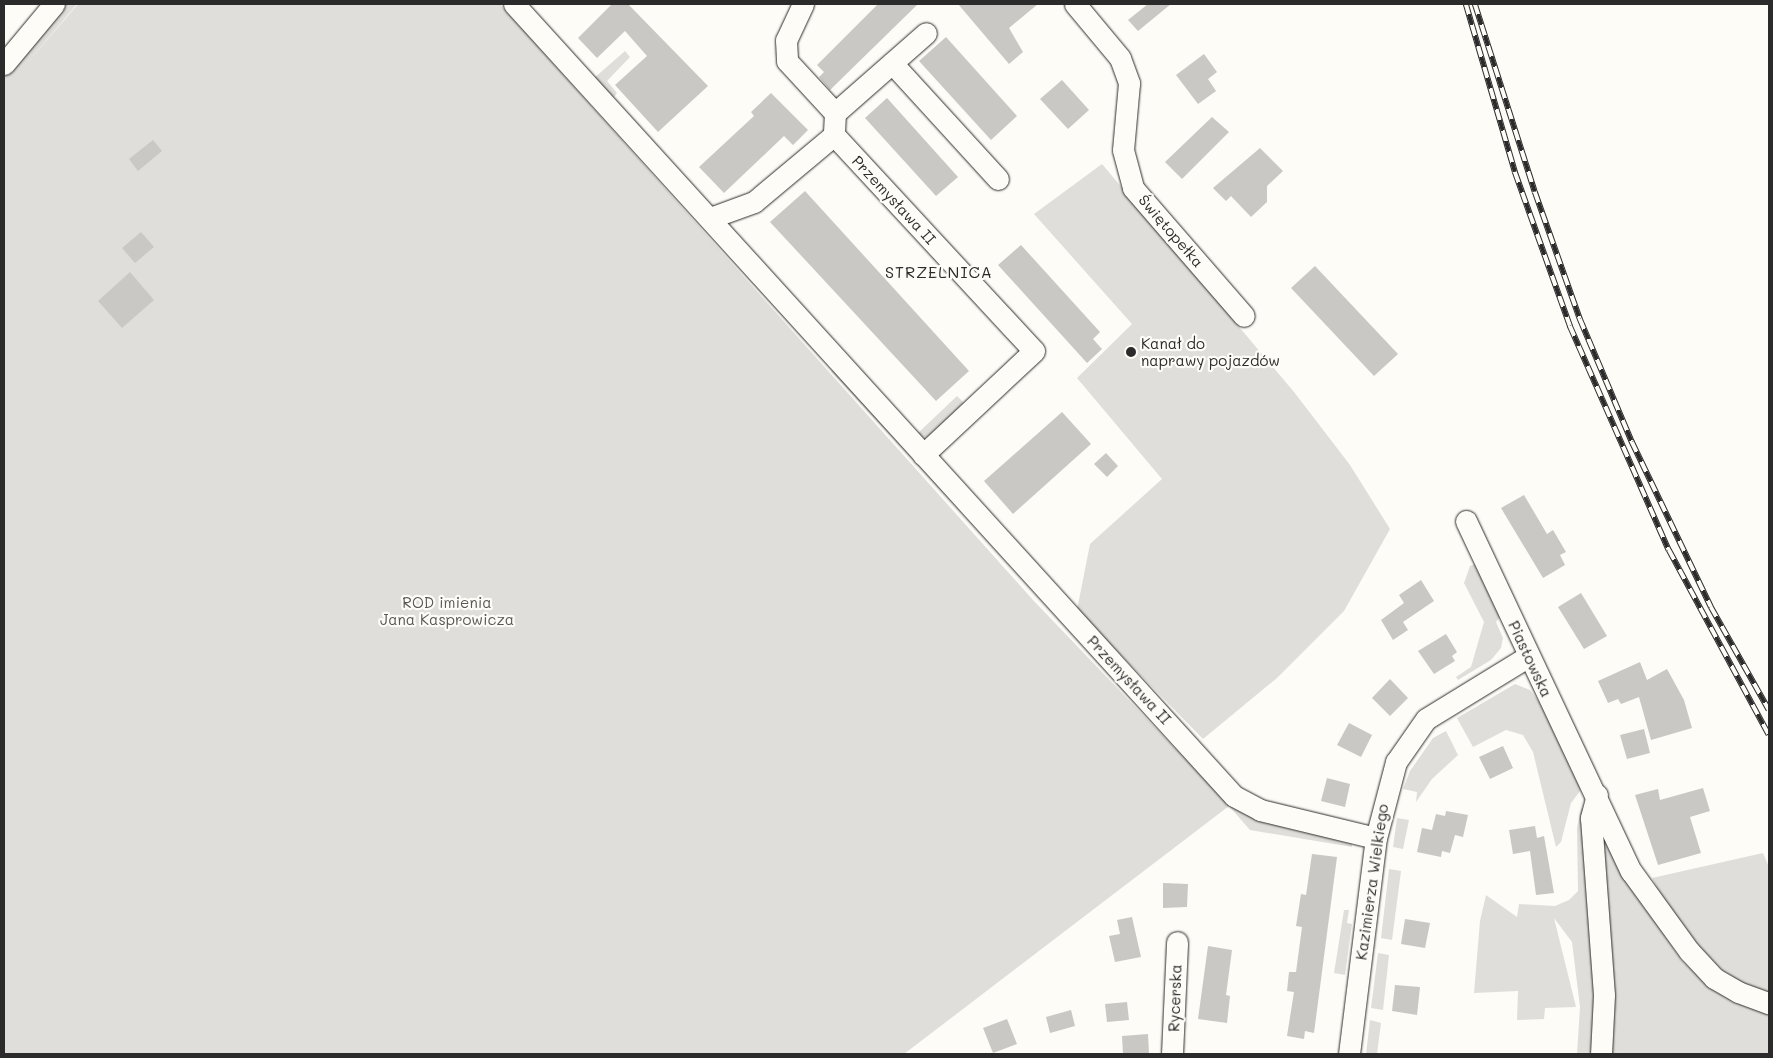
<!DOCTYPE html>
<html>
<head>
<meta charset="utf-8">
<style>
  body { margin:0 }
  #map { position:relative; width:1773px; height:1058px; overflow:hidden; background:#fdfcf7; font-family:Mali,sans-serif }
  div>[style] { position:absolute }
  .green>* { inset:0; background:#dfdeda }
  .building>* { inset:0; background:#c9c8c4 }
  .roads { filter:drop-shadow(0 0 1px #2b2b2b) drop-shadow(0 0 1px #2b2b2b) }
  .minor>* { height:21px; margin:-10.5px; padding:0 10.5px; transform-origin:10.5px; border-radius:10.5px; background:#fdfcf7 }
  .rail>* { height:5.5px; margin-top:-2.75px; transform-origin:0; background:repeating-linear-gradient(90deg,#fdfcf7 0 11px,#2b2b2b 0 22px); box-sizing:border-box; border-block:1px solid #2b2b2b }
  .dots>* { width:14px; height:14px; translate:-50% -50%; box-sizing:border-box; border:2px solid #fdfcf7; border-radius:50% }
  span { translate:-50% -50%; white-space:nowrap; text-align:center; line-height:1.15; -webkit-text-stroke:4.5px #fdfcf7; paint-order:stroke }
  .street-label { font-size:15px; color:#2b2b2b }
  .poi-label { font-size:15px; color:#2b2b2b }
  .left { translate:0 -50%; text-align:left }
  .park-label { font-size:15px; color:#585857 }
  .neighbourhood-label { font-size:16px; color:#2b2b2b; letter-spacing:1px }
  .frame { position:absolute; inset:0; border:5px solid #2b2b2b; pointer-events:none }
</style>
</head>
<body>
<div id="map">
  <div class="green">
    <div style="clip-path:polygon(65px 4px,77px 4px,24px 67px,78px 4px,500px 4px,1033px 600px,1189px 763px,1175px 747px,1178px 743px,1231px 801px,1352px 841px,1352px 847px,1250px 830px,1229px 806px,904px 1054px,4px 1054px,4px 76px)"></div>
    <div style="clip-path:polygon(625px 51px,630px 57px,607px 81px,617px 93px,612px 100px,593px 79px)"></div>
    <div style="clip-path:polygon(1102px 164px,1294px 392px,1350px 465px,1390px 529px,1344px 611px,1277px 678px,1203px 739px,1077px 610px,1090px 544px,1162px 479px,1077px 378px,1132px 324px,1034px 214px)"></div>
    <div style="clip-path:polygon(835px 368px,963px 510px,961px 512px,831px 371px)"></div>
    <div style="clip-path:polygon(957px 396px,966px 405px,932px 438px,915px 436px)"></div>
    <div style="clip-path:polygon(1478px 563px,1500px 617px,1496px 622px,1503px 638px,1501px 648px,1491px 660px,1458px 680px,1456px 677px,1471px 667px,1484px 622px,1464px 583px,1470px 566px)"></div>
    <div style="clip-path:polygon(1515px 684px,1530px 690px,1543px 707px,1581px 783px,1580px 791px,1571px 803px,1561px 842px,1556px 847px,1533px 752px,1523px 735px,1506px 730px,1473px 747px,1457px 718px)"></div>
    <div style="clip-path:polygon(1446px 731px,1458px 755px,1432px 779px,1416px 802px,1417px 792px,1403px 789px,1410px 771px,1433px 738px)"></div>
    <div style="clip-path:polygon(1587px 805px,1596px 1054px,1577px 1054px,1580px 1007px,1572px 942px,1554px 918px,1576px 1007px,1545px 1008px,1544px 1019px,1517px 1020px,1518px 991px,1474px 993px,1480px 921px,1486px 895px,1517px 917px,1519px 904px,1555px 906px,1569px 900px,1578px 891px,1577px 828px,1581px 809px)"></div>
    <div style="clip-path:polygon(1600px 808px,1651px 914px,1682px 961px,1700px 977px,1769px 1012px,1769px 1054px,1605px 1054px)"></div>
    <div style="clip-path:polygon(1397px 818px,1409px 820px,1403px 849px,1393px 847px)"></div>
    <div style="clip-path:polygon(1763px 853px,1769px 867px,1769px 997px,1734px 982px,1680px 929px,1652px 878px)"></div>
    <div style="clip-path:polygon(1389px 869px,1401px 871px,1392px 940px,1381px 938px)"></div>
    <div style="clip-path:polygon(1344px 910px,1349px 910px,1347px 923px,1352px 924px,1345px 975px,1334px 973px)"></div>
    <div style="clip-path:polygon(1378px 953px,1389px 955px,1383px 1010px,1371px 1008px)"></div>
    <div style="clip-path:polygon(1370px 1020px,1381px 1023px,1377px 1054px,1366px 1054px)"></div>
  </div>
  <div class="building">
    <div style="clip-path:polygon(612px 4px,628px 4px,708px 86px,658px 132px,615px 85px,647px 56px,625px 31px,597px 58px,578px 38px)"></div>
    <div style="clip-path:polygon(878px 4px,918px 4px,830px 90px,819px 77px,824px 72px,817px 65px)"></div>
    <div style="clip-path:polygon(958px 4px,1038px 4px,1009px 28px,1023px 52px,1009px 64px)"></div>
    <div style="clip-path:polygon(1148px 4px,1171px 4px,1138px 31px,1128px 20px)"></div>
    <div style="clip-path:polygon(946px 37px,1017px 116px,991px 140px,919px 61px)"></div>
    <div style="clip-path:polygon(1204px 54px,1217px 72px,1208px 79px,1216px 91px,1198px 104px,1176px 75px)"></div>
    <div style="clip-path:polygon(1062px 80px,1089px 110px,1068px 129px,1040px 99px)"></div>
    <div style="clip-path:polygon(771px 93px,808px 130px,793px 145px,784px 136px,724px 193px,699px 167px,754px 116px,751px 112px)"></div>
    <div style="clip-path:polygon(887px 98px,958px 177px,936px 196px,865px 118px)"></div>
    <div style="clip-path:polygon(1212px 117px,1229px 132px,1182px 179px,1165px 162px)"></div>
    <div style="clip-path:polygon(153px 140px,162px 151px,138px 171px,129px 159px)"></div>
    <div style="clip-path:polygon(1260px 148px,1283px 171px,1267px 186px,1267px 202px,1251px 217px,1231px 196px,1226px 201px,1213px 188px)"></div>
    <div style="clip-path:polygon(805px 191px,969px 371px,936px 401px,770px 222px)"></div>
    <div style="clip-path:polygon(141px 232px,154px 247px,135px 263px,122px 248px)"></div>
    <div style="clip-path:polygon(1021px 245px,1100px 332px,1093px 339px,1102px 349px,1087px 363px,998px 265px)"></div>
    <div style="clip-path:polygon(1315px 266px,1398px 354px,1374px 376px,1291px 288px)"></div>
    <div style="clip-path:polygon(130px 272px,154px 300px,122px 328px,98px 301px)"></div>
    <div style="clip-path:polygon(1062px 412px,1091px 444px,1013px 514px,984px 481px)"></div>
    <div style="clip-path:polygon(1106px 453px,1118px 466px,1107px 477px,1094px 464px)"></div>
    <div style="clip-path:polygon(1524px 495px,1547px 534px,1553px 530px,1566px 552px,1560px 555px,1565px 565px,1543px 578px,1501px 508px)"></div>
    <div style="clip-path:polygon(1421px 580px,1434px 601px,1403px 622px,1408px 630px,1393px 640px,1381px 620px,1404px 603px,1399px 595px)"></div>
    <div style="clip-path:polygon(1581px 593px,1607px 636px,1584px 649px,1558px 607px)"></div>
    <div style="clip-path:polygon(1446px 634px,1457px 652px,1452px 656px,1455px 661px,1434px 674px,1418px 651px)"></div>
    <div style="clip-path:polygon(1640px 662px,1647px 680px,1667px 669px,1684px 700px,1692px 728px,1651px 740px,1639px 697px,1621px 704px,1618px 699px,1608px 703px,1598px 681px)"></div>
    <div style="clip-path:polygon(1390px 679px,1408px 698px,1390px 716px,1372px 698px)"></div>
    <div style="clip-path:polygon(1349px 723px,1372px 735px,1361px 757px,1337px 745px)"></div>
    <div style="clip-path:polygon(1644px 729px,1650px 753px,1627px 759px,1620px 735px)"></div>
    <div style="clip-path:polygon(1503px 746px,1513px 768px,1490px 779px,1479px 757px)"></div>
    <div style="clip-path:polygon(1327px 778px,1350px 784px,1345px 807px,1321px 801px)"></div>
    <div style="clip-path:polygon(1703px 788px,1710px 811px,1690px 817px,1701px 853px,1658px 865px,1635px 795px,1658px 789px,1660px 800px)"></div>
    <div style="clip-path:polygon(1446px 811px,1468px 815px,1463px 837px,1455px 835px,1450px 853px,1442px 851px,1441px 857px,1417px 852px,1422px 828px,1432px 830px,1436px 814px,1445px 816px)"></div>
    <div style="clip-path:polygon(1535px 826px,1537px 838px,1544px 836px,1554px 893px,1536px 895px,1530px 851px,1513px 854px,1509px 830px)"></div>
    <div style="clip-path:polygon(1312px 854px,1337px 857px,1314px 1033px,1305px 1031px,1304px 1039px,1287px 1036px,1294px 992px,1287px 991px,1289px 972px,1296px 972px,1302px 927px,1296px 926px,1301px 894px,1306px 895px)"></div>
    <div style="clip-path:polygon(1163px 883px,1188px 884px,1187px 907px,1163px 908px)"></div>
    <div style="clip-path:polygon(1132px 917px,1141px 957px,1115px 962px,1109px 936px,1120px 934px,1117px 920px)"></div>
    <div style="clip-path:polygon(1405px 919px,1430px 923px,1425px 948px,1401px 944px)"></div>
    <div style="clip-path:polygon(1208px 946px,1232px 950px,1226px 995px,1230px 996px,1227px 1023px,1198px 1019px)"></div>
    <div style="clip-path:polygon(1395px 985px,1420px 987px,1417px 1015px,1392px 1011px)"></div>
    <div style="clip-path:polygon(1127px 1002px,1129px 1020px,1107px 1022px,1105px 1004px)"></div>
    <div style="clip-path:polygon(1071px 1010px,1075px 1026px,1050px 1033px,1046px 1017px)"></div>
    <div style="clip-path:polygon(1007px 1019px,1017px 1044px,993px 1053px,983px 1028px)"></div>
    <div style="clip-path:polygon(1148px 1034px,1149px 1054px,1123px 1054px,1122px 1036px)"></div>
  </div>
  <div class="roads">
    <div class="minor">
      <div style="left:514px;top:4px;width:1070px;rotate:47.73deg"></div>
      <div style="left:1234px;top:796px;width:30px;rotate:28deg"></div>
      <div style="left:1260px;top:810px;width:119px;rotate:13.6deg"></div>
      <div style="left:803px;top:4px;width:40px;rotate:115deg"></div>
      <div style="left:786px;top:40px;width:21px;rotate:87deg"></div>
      <div style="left:787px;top:61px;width:71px;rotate:47.3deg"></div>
      <div style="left:835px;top:113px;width:22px;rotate:93deg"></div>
      <div style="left:834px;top:135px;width:294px;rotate:47.2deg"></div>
      <div style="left:1034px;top:351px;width:152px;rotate:136.9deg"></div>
      <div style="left:1075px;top:4px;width:70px;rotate:50.2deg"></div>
      <div style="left:1120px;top:58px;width:27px;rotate:70deg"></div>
      <div style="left:1129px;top:83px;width:67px;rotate:95.1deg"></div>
      <div style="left:1123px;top:150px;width:39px;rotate:75deg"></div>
      <div style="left:1133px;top:188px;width:169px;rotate:49.1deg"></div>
      <div style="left:892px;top:63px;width:157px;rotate:47.6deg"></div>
      <div style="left:4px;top:64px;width:78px;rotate:-50.2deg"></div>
      <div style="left:835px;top:113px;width:121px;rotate:-41.3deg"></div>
      <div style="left:710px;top:218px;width:47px;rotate:-20deg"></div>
      <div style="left:754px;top:202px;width:104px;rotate:-39.9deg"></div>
      <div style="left:1466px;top:521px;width:387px;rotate:64.8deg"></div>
      <div style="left:1631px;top:871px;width:99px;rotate:54.1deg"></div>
      <div style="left:1689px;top:951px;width:37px;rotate:47deg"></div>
      <div style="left:1714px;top:978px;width:28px;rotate:30deg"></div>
      <div style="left:1738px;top:992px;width:33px;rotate:20deg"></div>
      <div style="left:1597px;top:795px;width:24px;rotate:105deg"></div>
      <div style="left:1591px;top:818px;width:177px;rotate:85.8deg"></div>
      <div style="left:1604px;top:995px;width:59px;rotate:92.9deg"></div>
      <div style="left:1172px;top:1054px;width:112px;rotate:-87.4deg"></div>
      <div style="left:1349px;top:1054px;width:218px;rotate:-82.9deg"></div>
      <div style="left:1376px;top:838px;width:79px;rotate:-75.3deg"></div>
      <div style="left:1396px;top:762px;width:52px;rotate:-55.1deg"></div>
      <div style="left:1426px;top:719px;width:119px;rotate:-31.5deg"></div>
    </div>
  </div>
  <div class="rail">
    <div style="left:1466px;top:4px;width:175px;rotate:73.7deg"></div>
    <div style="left:1515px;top:172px;width:164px;rotate:70.3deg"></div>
    <div style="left:1570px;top:326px;width:245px;rotate:66.2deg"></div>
    <div style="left:1669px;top:550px;width:210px;rotate:61.6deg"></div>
    <div style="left:1475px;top:4px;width:197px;rotate:72.3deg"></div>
    <div style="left:1535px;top:192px;width:135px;rotate:70.5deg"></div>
    <div style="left:1580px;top:319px;width:134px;rotate:67.1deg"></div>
    <div style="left:1632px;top:442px;width:183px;rotate:64.4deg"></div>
    <div style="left:1711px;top:607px;width:118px;rotate:60.6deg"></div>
  </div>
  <div class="dots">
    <div style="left:1131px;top:352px;background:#2b2b2b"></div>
  </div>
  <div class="street-label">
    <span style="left:894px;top:200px;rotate:47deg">Przemysława II</span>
    <span style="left:1171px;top:231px;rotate:49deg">Świętopełka</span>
    <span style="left:1530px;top:659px;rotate:65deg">Piastowska</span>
    <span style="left:1129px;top:680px;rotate:47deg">Przemysława II</span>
    <span style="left:1372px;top:882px;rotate:-82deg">Kazimierza Wielkiego</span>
    <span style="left:1175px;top:998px;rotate:-88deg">Rycerska</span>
  </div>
  <div class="poi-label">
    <span class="left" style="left:1141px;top:352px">Kanał do<br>naprawy pojazdów</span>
  </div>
  <div class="park-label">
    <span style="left:447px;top:611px">ROD imienia<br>Jana Kasprowicza</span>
  </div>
  <div class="neighbourhood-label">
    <span style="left:939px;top:272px">STRZELNICA</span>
  </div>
  <div class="frame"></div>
</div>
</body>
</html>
